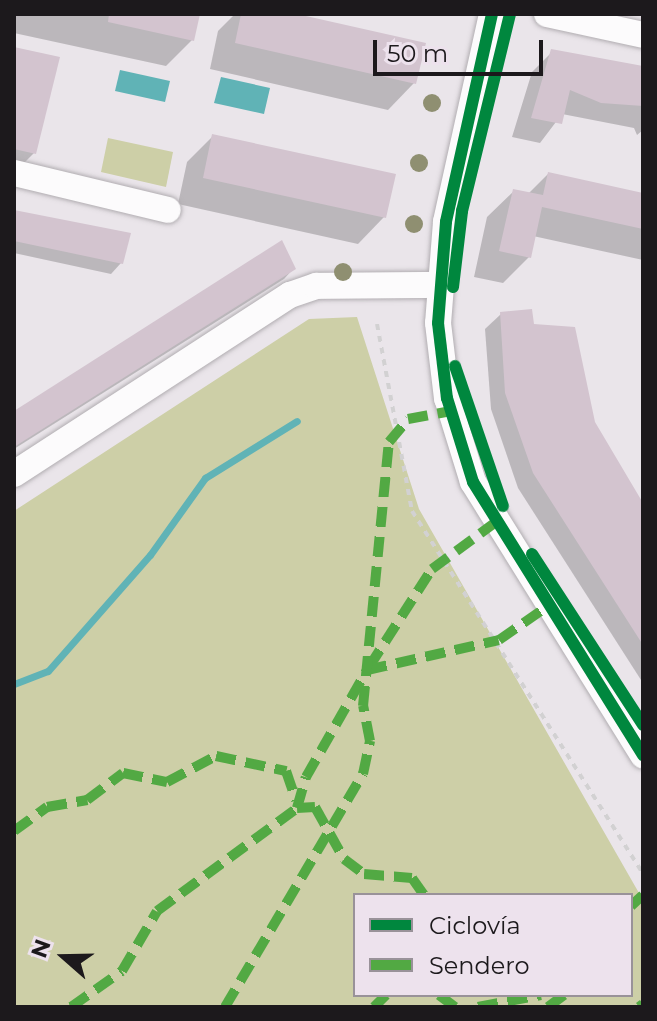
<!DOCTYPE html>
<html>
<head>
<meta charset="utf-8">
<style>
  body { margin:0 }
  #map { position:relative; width:657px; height:1021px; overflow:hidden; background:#eae5ea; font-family:Montserrat,sans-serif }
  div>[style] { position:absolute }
  .green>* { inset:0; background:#cdcfa7 }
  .water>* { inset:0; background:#60b3b6 }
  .shadow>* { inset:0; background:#0003 }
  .stream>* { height:7px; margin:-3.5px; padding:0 3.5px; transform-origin:3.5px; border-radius:3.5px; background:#60b3b6 }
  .building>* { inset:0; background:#d3c4cf }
  .path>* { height:4px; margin-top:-2px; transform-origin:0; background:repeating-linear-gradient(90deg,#d2d1d2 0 6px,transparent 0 12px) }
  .roads { filter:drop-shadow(0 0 2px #b1adb1) drop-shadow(0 0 2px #b1adb1) }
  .street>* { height:26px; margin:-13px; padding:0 13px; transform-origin:13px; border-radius:13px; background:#fcfbfc }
  .quiet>* { height:10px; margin-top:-5px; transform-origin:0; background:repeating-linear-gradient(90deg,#52a943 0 20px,transparent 0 30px) }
  .cycleway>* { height:12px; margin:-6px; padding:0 6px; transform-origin:6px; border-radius:6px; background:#00873e }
  .trees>* { width:18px; height:18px; margin:-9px; border-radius:50%; background:#8f8f71 }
  span { translate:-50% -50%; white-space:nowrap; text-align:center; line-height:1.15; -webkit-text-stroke:7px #ede2ed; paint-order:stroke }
  .frame { position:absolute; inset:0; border:16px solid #1c191c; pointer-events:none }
  .legend { position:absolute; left:353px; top:893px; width:280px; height:104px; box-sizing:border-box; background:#ede2ed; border:2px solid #999299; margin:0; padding:10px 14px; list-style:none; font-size:24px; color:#1c191c }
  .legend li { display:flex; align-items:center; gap:16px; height:40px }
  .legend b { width:40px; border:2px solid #999299 }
  .north { position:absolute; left:24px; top:917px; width:80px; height:80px; -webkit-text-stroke:6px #ede2ed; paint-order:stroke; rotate:290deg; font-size:22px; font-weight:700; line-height:32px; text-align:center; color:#1c191c }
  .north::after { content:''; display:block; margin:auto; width:28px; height:36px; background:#1c191c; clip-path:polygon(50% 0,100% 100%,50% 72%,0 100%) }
  .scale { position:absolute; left:373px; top:40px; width:170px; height:36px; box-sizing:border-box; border:4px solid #1c191c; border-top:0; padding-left:10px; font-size:24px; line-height:28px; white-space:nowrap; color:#1c191c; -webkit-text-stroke:6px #ede2ed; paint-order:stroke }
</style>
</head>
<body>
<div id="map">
  <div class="green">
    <div style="clip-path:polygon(108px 138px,173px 152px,166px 187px,101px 172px)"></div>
    <div style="clip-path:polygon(evenodd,357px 317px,419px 509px,643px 900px,643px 1007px,14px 1007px,14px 511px,309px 319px,357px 317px,355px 895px,631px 895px,631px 995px,355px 995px,355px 895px)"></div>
  </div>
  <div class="water">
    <div style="clip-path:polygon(120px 70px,170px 81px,165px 102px,115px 91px)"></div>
    <div style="clip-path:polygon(221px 77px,270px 88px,264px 114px,214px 103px)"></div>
  </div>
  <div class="shadow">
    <div style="clip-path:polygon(14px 14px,198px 14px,192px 40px,166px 66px,14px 33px)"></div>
    <div style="clip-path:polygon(235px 14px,288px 14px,414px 83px,388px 110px,210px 69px,218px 31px)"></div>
    <div style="clip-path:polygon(14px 49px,34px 153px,14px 173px)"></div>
    <div style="clip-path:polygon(552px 52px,643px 71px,643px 130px,637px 135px,634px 128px,562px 114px,540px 143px,512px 137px,532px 72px)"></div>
    <div style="clip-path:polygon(213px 136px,384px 217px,358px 244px,178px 204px,187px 162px)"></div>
    <div style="clip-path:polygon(548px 174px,643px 195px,643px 260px,533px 236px,529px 257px,503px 283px,474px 277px,487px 217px,514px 191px,528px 194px)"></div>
    <div style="clip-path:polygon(14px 212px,121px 263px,111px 274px,14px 253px)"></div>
    <div style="clip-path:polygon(294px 268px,284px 279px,14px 449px,14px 413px)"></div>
    <div style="clip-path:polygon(501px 314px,532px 326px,643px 505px,641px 680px,518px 488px,491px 409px,485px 329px)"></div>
  </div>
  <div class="stream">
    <div style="left:14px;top:684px;width:36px;rotate:-21deg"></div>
    <div style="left:48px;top:671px;width:154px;rotate:-48.7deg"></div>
    <div style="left:150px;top:555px;width:95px;rotate:-54.5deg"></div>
    <div style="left:205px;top:478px;width:108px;rotate:-31.8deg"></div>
  </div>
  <div class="building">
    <div style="clip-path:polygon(109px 14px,200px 14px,194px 41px,108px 22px)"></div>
    <div style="clip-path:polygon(241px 14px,297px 14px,426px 43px,416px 84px,235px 43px)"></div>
    <div style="clip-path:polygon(14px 47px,60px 57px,36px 154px,14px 149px)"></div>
    <div style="clip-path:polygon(551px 49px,643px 66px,643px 106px,601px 103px,570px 90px,562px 124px,531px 118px)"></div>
    <div style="clip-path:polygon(212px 134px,396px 174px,386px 218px,203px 178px)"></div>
    <div style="clip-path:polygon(548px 172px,643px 193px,643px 229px,542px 207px,531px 258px,499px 251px,513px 189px,543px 195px)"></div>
    <div style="clip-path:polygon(14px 210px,131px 233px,123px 264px,14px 241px)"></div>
    <div style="clip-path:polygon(282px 240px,296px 269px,14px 447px,14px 411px)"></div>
    <div style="clip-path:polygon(532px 309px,534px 324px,575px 327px,595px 422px,643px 503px,643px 645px,533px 473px,505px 393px,500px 312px)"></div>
  </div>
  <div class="path">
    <div style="left:377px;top:324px;width:190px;rotate:79.4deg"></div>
    <div style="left:412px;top:511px;width:430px;rotate:57.5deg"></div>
  </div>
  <div class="roads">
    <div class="street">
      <div style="left:492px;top:14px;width:213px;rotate:102.5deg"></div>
      <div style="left:446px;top:222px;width:101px;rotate:94.5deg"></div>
      <div style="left:438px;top:323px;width:76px;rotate:83.2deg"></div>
      <div style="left:447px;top:398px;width:88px;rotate:72.8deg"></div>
      <div style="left:473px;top:482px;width:322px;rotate:58.1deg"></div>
      <div style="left:547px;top:14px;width:98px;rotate:12.3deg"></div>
      <div style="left:14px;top:173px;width:158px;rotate:13.5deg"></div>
      <div style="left:14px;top:474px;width:329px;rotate:-33deg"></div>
      <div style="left:290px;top:295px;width:28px;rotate:-19deg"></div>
      <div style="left:316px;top:286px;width:123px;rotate:-0.5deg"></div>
    </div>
  </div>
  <div class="quiet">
    <div style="left:369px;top:667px;width:117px;rotate:-57.3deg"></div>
    <div style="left:432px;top:569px;width:81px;rotate:-36.4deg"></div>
    <div style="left:297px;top:808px;width:32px;rotate:-74deg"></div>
    <div style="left:306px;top:777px;width:123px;rotate:-60.3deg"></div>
    <div style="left:367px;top:670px;width:135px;rotate:-12.8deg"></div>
    <div style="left:499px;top:640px;width:60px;rotate:-34.8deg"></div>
    <div style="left:14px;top:831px;width:41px;rotate:-36deg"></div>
    <div style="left:47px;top:807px;width:41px;rotate:-9.9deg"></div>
    <div style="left:87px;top:800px;width:45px;rotate:-36.9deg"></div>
    <div style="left:123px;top:773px;width:45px;rotate:11.6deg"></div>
    <div style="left:167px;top:782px;width:55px;rotate:-28deg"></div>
    <div style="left:216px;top:756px;width:72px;rotate:12.1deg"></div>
    <div style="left:286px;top:771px;width:31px;rotate:71deg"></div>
    <div style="left:631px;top:906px;width:16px;rotate:-43deg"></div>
    <div style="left:439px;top:995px;width:20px;rotate:37deg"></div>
    <div style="left:71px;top:1007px;width:62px;rotate:-35.2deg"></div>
    <div style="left:122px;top:971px;width:69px;rotate:-59.7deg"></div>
    <div style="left:157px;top:911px;width:174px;rotate:-36.3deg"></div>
    <div style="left:297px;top:808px;width:18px;rotate:-3deg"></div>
    <div style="left:315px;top:807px;width:60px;rotate:60.9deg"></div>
    <div style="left:344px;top:859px;width:25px;rotate:37deg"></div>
    <div style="left:364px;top:874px;width:48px;rotate:4.8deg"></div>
    <div style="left:412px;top:878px;width:21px;rotate:55deg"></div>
    <div style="left:225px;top:1007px;width:271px;rotate:-59.4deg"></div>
    <div style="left:363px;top:774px;width:34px;rotate:-78deg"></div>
    <div style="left:370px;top:741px;width:36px;rotate:-101deg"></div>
    <div style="left:363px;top:706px;width:265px;rotate:-84.4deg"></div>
    <div style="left:389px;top:442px;width:30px;rotate:-50deg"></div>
    <div style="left:408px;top:419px;width:44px;rotate:-10.5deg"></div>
    <div style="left:374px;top:1007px;width:17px;rotate:-45deg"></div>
    <div style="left:478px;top:1007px;width:64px;rotate:-10.8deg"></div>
    <div style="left:548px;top:1007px;width:20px;rotate:-37deg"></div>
    <div style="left:639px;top:1007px;width:5px;rotate:-37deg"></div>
  </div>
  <div class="cycleway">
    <div style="left:492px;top:14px;width:213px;rotate:102.5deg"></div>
    <div style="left:446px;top:222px;width:101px;rotate:94.5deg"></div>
    <div style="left:438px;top:323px;width:76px;rotate:83.2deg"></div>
    <div style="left:447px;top:398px;width:88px;rotate:72.8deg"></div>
    <div style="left:473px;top:482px;width:322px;rotate:58.1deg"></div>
    <div style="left:453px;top:287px;width:77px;rotate:-83.2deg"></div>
    <div style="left:462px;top:211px;width:203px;rotate:-76.3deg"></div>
    <div style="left:455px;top:366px;width:148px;rotate:71.1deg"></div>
    <div style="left:532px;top:554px;width:204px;rotate:57deg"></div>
  </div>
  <div class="trees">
    <div style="left:432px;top:103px"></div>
    <div style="left:419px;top:163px"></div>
    <div style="left:414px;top:224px"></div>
    <div style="left:343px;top:272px"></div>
  </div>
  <div class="frame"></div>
  <ul class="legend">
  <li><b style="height:10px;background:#00873e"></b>Ciclovía</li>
  <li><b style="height:10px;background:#52a943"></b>Sendero</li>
  </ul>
  <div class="north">N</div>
  <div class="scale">50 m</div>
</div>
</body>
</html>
